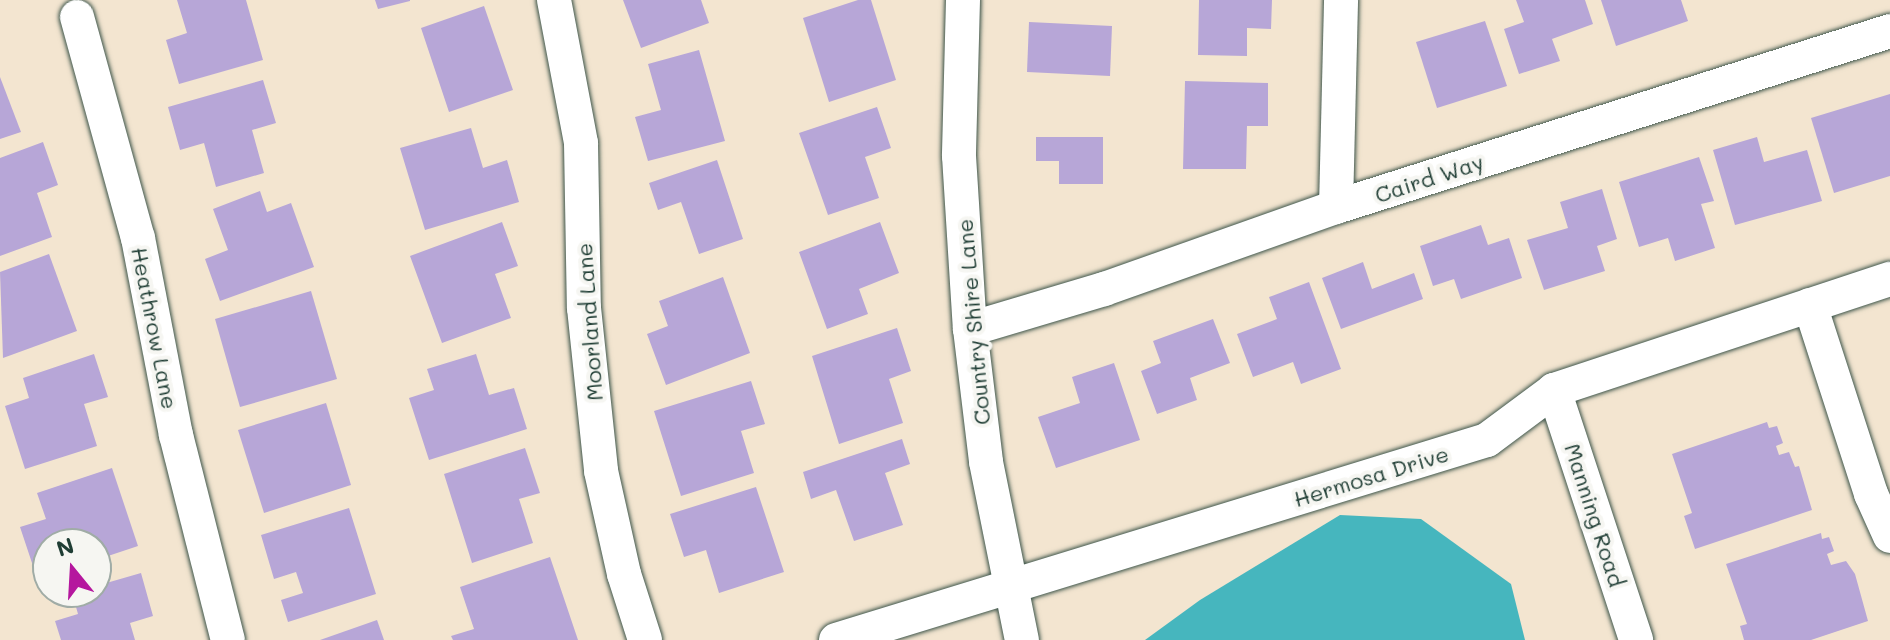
<!DOCTYPE html>
<html>
<head>
<meta charset="utf-8">
<style>
  body { margin:0 }
  #map { position:relative; width:1890px; height:640px; overflow:hidden; background:#f3e5d0; font-family:Mali,sans-serif }
  div>[style] { position:absolute }
  .water>* { inset:0; background:#46b6be }
  .building>* { inset:0; background:#b7a6d7 }
  .roads { filter:drop-shadow(0 0 2px #3f564b) drop-shadow(0 0 2px #3f564b) }
  .minor>* { height:34px; margin:-17px; padding:0 17px; transform-origin:17px; border-radius:17px; background:#fff }
  span { translate:-50% -50%; white-space:nowrap; text-align:center; line-height:1.15; -webkit-text-stroke:8px #f6f6f2; paint-order:stroke }
  .street-label { font-size:22px; color:#1f3d34 }
  .north { position:absolute; left:32px; top:528px; width:80px; height:80px; box-sizing:border-box; background:#f6f6f2; border:2px solid #a0aca6; border-radius:50%; rotate:342deg; font-size:22px; font-weight:700; line-height:32px; text-align:center; color:#1f3d34 }
  .north::after { content:''; display:block; margin:auto; width:28px; height:36px; background:#b5179e; clip-path:polygon(50% 0,100% 100%,50% 72%,0 100%) }
</style>
</head>
<body>
<div id="map">
  <div class="water">
    <div style="clip-path:polygon(1340px 515px,1421px 519px,1511px 584px,1525px 640px,1145px 640px,1200px 600px)"></div>
  </div>
  <div class="building">
    <div style="clip-path:polygon(177px 0,246px 0,263px 60px,179px 84px,166px 40px,187px 33px)"></div>
    <div style="clip-path:polygon(375px 0,410px 0,410px 1px,378px 9px)"></div>
    <div style="clip-path:polygon(623px 0,701px 0,709px 23px,641px 48px)"></div>
    <div style="clip-path:polygon(858px 0,871px 0,896px 80px,829px 102px,803px 18px)"></div>
    <div style="clip-path:polygon(1199px 0,1272px 0,1271px 29px,1247px 28px,1247px 56px,1198px 55px)"></div>
    <div style="clip-path:polygon(1516px 0,1585px 0,1593px 24px,1552px 39px,1560px 61px,1519px 74px,1504px 29px,1524px 22px)"></div>
    <div style="clip-path:polygon(1601px 0,1681px 0,1688px 21px,1616px 46px)"></div>
    <div style="clip-path:polygon(484px 6px,513px 90px,449px 112px,421px 28px)"></div>
    <div style="clip-path:polygon(1485px 21px,1507px 86px,1437px 108px,1416px 42px)"></div>
    <div style="clip-path:polygon(1029px 22px,1112px 26px,1110px 76px,1027px 72px)"></div>
    <div style="clip-path:polygon(699px 50px,725px 141px,648px 161px,635px 117px,661px 110px,648px 64px)"></div>
    <div style="clip-path:polygon(0 77px,21px 132px,0 139px)"></div>
    <div style="clip-path:polygon(263px 80px,276px 123px,252px 130px,264px 173px,216px 187px,204px 143px,180px 150px,168px 107px)"></div>
    <div style="clip-path:polygon(1185px 81px,1268px 83px,1268px 126px,1247px 126px,1246px 169px,1183px 169px)"></div>
    <div style="clip-path:polygon(1890px 94px,1890px 176px,1834px 193px,1811px 118px)"></div>
    <div style="clip-path:polygon(877px 107px,891px 148px,865px 157px,879px 198px,828px 215px,799px 133px)"></div>
    <div style="clip-path:polygon(471px 128px,483px 168px,507px 160px,519px 202px,425px 230px,400px 148px)"></div>
    <div style="clip-path:polygon(1036px 137px,1103px 137px,1103px 184px,1059px 184px,1059px 161px,1036px 161px)"></div>
    <div style="clip-path:polygon(1757px 137px,1764px 162px,1807px 150px,1822px 201px,1735px 225px,1713px 150px)"></div>
    <div style="clip-path:polygon(43px 142px,58px 185px,37px 193px,52px 237px,0 256px,0 158px)"></div>
    <div style="clip-path:polygon(1699px 157px,1714px 201px,1701px 204px,1715px 248px,1675px 261px,1668px 238px,1639px 247px,1619px 182px)"></div>
    <div style="clip-path:polygon(717px 160px,743px 239px,699px 254px,681px 202px,658px 210px,649px 183px)"></div>
    <div style="clip-path:polygon(1602px 189px,1617px 239px,1597px 246px,1605px 271px,1544px 290px,1527px 240px,1568px 228px,1560px 202px)"></div>
    <div style="clip-path:polygon(260px 191px,267px 212px,291px 203px,314px 267px,220px 301px,205px 259px,228px 250px,213px 209px)"></div>
    <div style="clip-path:polygon(502px 222px,518px 266px,495px 274px,511px 318px,442px 343px,410px 256px)"></div>
    <div style="clip-path:polygon(880px 222px,899px 273px,859px 289px,868px 314px,827px 329px,799px 252px)"></div>
    <div style="clip-path:polygon(1481px 225px,1488px 245px,1509px 238px,1522px 278px,1461px 299px,1454px 279px,1433px 286px,1420px 246px)"></div>
    <div style="clip-path:polygon(49px 254px,77px 331px,3px 358px,0 272px)"></div>
    <div style="clip-path:polygon(1363px 262px,1372px 289px,1414px 273px,1423px 299px,1341px 329px,1322px 278px)"></div>
    <div style="clip-path:polygon(723px 277px,750px 353px,666px 385px,647px 334px,668px 326px,659px 301px)"></div>
    <div style="clip-path:polygon(1309px 282px,1341px 369px,1301px 384px,1293px 362px,1253px 377px,1237px 334px,1277px 319px,1269px 297px)"></div>
    <div style="clip-path:polygon(311px 291px,337px 379px,240px 407px,215px 319px)"></div>
    <div style="clip-path:polygon(1213px 319px,1230px 363px,1190px 378px,1197px 400px,1157px 414px,1141px 371px,1161px 363px,1153px 341px)"></div>
    <div style="clip-path:polygon(897px 328px,911px 371px,889px 379px,903px 423px,839px 444px,812px 356px)"></div>
    <div style="clip-path:polygon(94px 354px,108px 397px,84px 404px,97px 446px,25px 469px,5px 406px,29px 398px,23px 378px)"></div>
    <div style="clip-path:polygon(476px 354px,489px 395px,514px 388px,527px 429px,429px 460px,409px 398px,434px 390px,427px 369px)"></div>
    <div style="clip-path:polygon(1114px 363px,1140px 440px,1056px 468px,1038px 417px,1080px 403px,1072px 377px)"></div>
    <div style="clip-path:polygon(751px 381px,765px 424px,741px 431px,754px 473px,681px 496px,654px 411px)"></div>
    <div style="clip-path:polygon(326px 403px,351px 485px,264px 513px,238px 430px)"></div>
    <div style="clip-path:polygon(1767px 422px,1769px 428px,1777px 426px,1783px 443px,1776px 446px,1779px 455px,1789px 452px,1795px 467px,1799px 466px,1812px 510px,1695px 549px,1684px 516px,1692px 513px,1672px 454px)"></div>
    <div style="clip-path:polygon(902px 439px,910px 464px,885px 473px,903px 525px,854px 541px,836px 490px,811px 499px,803px 472px)"></div>
    <div style="clip-path:polygon(525px 448px,540px 493px,519px 499px,533px 543px,472px 563px,444px 474px)"></div>
    <div style="clip-path:polygon(112px 468px,138px 546px,96px 560px,96px 544px,48px 544px,48px 575px,37px 578px,20px 527px,46px 519px,37px 493px)"></div>
    <div style="clip-path:polygon(756px 487px,784px 572px,719px 593px,706px 550px,684px 557px,670px 514px)"></div>
    <div style="clip-path:polygon(349px 508px,376px 594px,288px 622px,281px 600px,303px 593px,296px 572px,274px 579px,261px 535px)"></div>
    <div style="clip-path:polygon(1821px 533px,1822px 539px,1829px 537px,1834px 551px,1827px 554px,1831px 565px,1846px 561px,1855px 574px,1868px 621px,1811px 640px,1744px 640px,1740px 626px,1747px 624px,1726px 564px)"></div>
    <div style="clip-path:polygon(550px 557px,578px 640px,453px 640px,451px 636px,474px 629px,460px 587px)"></div>
    <div style="clip-path:polygon(141px 573px,153px 616px,130px 623px,135px 640px,61px 640px,55px 621px,78px 614px,72px 593px,96px 592px,96px 586px)"></div>
    <div style="clip-path:polygon(377px 620px,384px 640px,320px 640px)"></div>
  </div>
  <div class="roads">
    <div class="minor">
      <div style="left:554px;top:0;width:146px;rotate:79.3deg"></div>
      <div style="left:581px;top:143px;width:165px;rotate:89deg"></div>
      <div style="left:584px;top:308px;width:164px;rotate:84deg"></div>
      <div style="left:601px;top:471px;width:106px;rotate:77.4deg"></div>
      <div style="left:624px;top:574px;width:69px;rotate:72.3deg"></div>
      <div style="left:963px;top:0;width:156px;rotate:91.5deg"></div>
      <div style="left:959px;top:156px;width:173px;rotate:86.4deg"></div>
      <div style="left:970px;top:329px;width:134px;rotate:83.1deg"></div>
      <div style="left:986px;top:462px;width:182px;rotate:78.6deg"></div>
      <div style="left:77px;top:17px;width:229px;rotate:74.6deg"></div>
      <div style="left:138px;top:238px;width:201px;rotate:79.1deg"></div>
      <div style="left:176px;top:435px;width:211px;rotate:75.8deg"></div>
      <div style="left:1336px;top:207px;width:207px;rotate:-88.6deg"></div>
      <div style="left:1810px;top:305px;width:199px;rotate:72.1deg"></div>
      <div style="left:1871px;top:494px;width:46px;rotate:65.7deg"></div>
      <div style="left:970px;top:329px;width:140px;rotate:-16.6deg"></div>
      <div style="left:1104px;top:289px;width:246px;rotate:-19.5deg"></div>
      <div style="left:1336px;top:207px;width:581px;rotate:-17.62deg"></div>
      <div style="left:1554px;top:390px;width:263px;rotate:71.8deg"></div>
      <div style="left:836px;top:640px;width:681px;rotate:-17.08deg"></div>
      <div style="left:1487px;top:440px;width:84px;rotate:-36.7deg"></div>
      <div style="left:1554px;top:390px;width:354px;rotate:-18.3deg"></div>
    </div>
  </div>
  <div class="street-label">
    <span style="left:1429px;top:178px;rotate:-18deg">Caird Way</span>
    <span style="left:589px;top:322px;rotate:-94deg">Moorland Lane</span>
    <span style="left:973px;top:322px;rotate:-95deg">Country Shire Lane</span>
    <span style="left:155px;top:328px;rotate:79deg">Heathrow Lane</span>
    <span style="left:1371px;top:476px;rotate:-17deg">Hermosa Drive</span>
    <span style="left:1595px;top:515px;rotate:72deg">Manning Road</span>
  </div>
  <div class="north">N</div>
</div>
</body>
</html>
